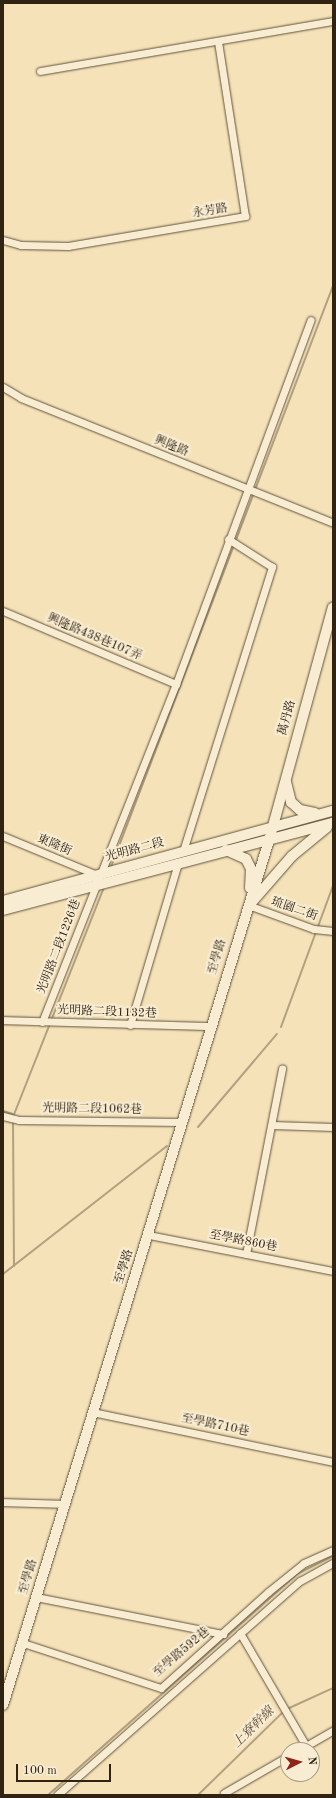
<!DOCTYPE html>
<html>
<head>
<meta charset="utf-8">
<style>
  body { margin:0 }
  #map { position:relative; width:336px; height:1798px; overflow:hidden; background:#f5e2b9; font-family:"Old Standard TT","Noto Serif TC",serif }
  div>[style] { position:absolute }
  .stream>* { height:2px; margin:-1px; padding:0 1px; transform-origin:1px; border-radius:1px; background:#b2a181 }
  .roads { filter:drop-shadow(0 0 1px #62533c) drop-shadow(0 0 1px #62533c) }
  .street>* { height:7px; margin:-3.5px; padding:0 3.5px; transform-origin:3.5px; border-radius:3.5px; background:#f8ecd2 }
  .secondary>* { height:10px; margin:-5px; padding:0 5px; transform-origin:5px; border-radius:5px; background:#f8ecd2 }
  span { translate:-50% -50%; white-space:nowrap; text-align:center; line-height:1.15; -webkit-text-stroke:4px #f8ecd2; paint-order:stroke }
  .street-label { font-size:12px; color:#312313 }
  .water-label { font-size:13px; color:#5e4f3a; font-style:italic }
  .frame { position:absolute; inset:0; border:4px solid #312313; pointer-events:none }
  .north { position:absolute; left:280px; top:1742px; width:40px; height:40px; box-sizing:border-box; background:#f8ecd2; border:1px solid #a89c86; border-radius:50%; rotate:84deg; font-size:11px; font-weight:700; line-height:16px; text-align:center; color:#312313 }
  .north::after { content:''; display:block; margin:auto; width:14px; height:18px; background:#8f2418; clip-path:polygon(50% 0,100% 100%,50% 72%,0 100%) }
  .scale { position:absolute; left:16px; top:1764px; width:95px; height:18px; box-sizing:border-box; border:2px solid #312313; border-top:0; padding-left:5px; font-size:12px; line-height:14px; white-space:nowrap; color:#312313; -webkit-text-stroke:3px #f8ecd2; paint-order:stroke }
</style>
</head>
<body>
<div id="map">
  <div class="stream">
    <div style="left:111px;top:867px;width:622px;rotate:-69.09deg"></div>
    <div style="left:281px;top:1027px;width:150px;rotate:-69.8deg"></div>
    <div style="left:3px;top:1111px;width:10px;rotate:17deg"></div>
    <div style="left:13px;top:1117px;width:247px;rotate:-68.4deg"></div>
    <div style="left:13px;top:1121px;width:145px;rotate:89.6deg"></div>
    <div style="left:198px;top:1127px;width:122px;rotate:-49.7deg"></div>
    <div style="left:3px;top:1274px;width:208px;rotate:-38deg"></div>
    <div style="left:287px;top:1709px;width:51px;rotate:-24.5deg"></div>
    <div style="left:48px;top:1795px;width:333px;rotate:-41.6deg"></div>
    <div style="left:297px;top:1574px;width:40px;rotate:-26.6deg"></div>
    <div style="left:198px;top:1795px;width:119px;rotate:-44.3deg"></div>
  </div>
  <div class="roads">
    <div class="street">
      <div style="left:40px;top:71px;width:297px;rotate:-9.7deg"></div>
      <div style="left:3px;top:240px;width:19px;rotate:16deg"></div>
      <div style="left:21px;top:245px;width:47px;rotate:1.2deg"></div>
      <div style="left:68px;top:246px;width:180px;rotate:-9.6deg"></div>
      <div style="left:245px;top:216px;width:176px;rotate:-98.8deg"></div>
      <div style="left:3px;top:387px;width:21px;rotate:31deg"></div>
      <div style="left:21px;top:398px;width:336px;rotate:21.8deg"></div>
      <div style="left:3px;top:611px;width:188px;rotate:22.9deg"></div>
      <div style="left:3px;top:836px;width:102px;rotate:22.5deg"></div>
      <div style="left:183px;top:851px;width:298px;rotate:-72.6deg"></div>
      <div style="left:272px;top:567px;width:52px;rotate:-147.5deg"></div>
      <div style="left:248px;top:905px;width:70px;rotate:20deg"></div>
      <div style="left:314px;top:929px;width:19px;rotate:6deg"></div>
      <div style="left:3px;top:1020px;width:208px;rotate:1.7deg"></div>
      <div style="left:42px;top:1022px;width:364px;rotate:-68.4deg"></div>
      <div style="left:176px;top:684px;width:388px;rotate:-69.7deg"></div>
      <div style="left:130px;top:1025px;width:169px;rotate:-73.5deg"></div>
      <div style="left:3px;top:1116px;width:16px;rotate:14deg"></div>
      <div style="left:19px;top:1120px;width:162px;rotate:0.7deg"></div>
      <div style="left:272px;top:1125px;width:61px;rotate:1.9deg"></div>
      <div style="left:149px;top:1235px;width:187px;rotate:11.1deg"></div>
      <div style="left:246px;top:1254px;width:189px;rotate:-79deg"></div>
      <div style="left:92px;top:1412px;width:246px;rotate:11.7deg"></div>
      <div style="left:3px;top:1502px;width:62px;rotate:1.8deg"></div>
      <div style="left:36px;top:1597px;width:191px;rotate:11.2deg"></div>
      <div style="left:240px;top:1633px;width:131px;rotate:59.7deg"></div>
      <div style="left:23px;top:1643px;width:145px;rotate:18.1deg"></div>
      <div style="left:161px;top:1688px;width:144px;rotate:-41.9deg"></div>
      <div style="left:268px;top:1592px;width:46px;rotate:-38.9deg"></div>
      <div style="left:304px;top:1563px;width:32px;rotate:-24deg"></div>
      <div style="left:299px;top:1750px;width:39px;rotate:-30deg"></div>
      <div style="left:224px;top:1793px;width:74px;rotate:-30deg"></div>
      <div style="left:57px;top:1795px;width:324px;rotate:-41.4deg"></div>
      <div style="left:300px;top:1581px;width:38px;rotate:-29deg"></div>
    </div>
    <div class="secondary">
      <div style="left:286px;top:782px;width:21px;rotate:76deg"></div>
      <div style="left:291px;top:802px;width:12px;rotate:42deg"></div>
      <div style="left:300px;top:810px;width:15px;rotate:11deg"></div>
      <div style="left:226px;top:850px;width:22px;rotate:24deg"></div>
      <div style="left:246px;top:859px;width:11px;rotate:63deg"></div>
      <div style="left:251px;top:869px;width:19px;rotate:93deg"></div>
      <div style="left:3px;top:901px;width:342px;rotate:-15.3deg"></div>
      <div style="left:251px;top:903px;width:62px;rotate:-48.9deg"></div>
      <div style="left:292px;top:856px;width:45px;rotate:-39.6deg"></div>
      <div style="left:3px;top:910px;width:341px;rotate:-14.8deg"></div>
      <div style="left:3px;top:1705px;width:908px;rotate:-72.9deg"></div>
      <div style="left:270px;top:837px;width:238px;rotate:-74.7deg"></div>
    </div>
  </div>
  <div class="street-label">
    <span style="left:210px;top:212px;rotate:-9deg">永芳路</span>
    <span style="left:171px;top:447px;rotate:22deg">興隆路</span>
    <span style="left:94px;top:638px;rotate:23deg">興隆路438巷107弄</span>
    <span style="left:288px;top:718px;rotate:-75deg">萬丹路</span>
    <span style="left:54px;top:846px;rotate:23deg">東隆街</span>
    <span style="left:135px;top:851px;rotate:-15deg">光明路二段</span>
    <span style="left:294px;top:910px;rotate:19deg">琉園二街</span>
    <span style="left:60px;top:947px;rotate:-69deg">光明路二段1226巷</span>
    <span style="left:218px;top:957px;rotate:-73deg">至學路</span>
    <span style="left:107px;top:1013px;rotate:2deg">光明路二段1132巷</span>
    <span style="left:92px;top:1110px;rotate:1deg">光明路二段1062巷</span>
    <span style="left:243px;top:1242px;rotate:11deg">至學路860巷</span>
    <span style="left:125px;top:1267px;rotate:-72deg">至學路</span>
    <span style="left:215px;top:1426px;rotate:12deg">至學路710巷</span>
    <span style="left:29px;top:1577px;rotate:-73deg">至學路</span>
    <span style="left:182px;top:1653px;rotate:-40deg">至學路592巷</span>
  </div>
  <div class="water-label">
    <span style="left:254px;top:1728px;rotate:-44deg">上寮幹線</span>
  </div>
  <div class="frame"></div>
  <div class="north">N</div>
  <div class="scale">100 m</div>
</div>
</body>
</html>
